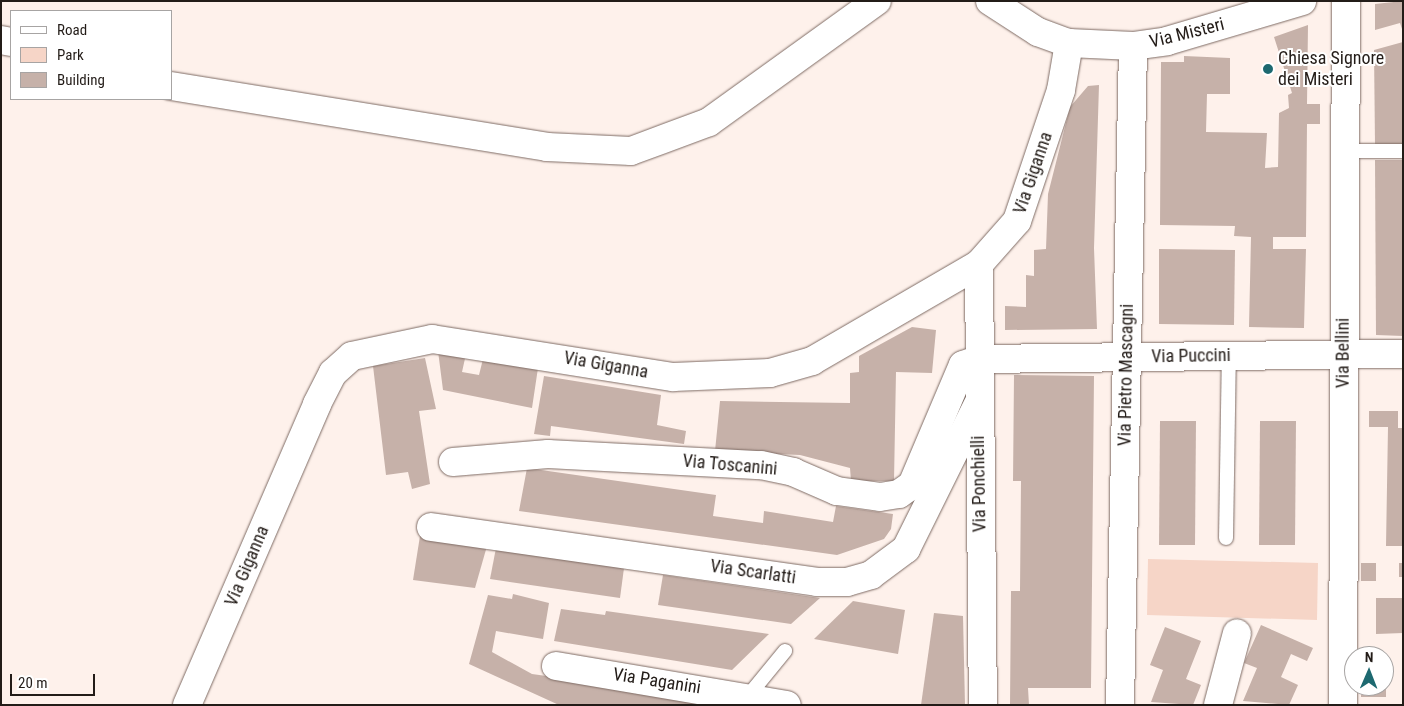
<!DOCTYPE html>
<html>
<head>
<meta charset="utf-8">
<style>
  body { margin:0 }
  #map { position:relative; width:1404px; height:706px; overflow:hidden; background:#fef1eb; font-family:"Roboto Condensed",sans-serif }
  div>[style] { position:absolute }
  .green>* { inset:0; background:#f6d5c7 }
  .building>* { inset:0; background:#c6b1a9 }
  .roads { filter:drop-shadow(0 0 1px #7e6b64) drop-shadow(0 0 1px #7e6b64) }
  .service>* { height:14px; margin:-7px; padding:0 7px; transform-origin:7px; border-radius:7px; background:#fff }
  .minor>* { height:28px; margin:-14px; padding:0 14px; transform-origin:14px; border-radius:14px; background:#fff }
  .dots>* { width:14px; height:14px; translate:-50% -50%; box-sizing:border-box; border:2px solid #fff; border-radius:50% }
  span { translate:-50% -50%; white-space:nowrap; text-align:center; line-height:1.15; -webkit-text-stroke:4px #fff; paint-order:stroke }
  .street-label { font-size:18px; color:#231c18 }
  .poi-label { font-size:18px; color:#231c18 }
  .left { translate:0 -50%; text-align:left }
  .frame { position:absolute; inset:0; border:2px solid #231c18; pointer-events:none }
  .legend { position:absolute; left:10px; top:10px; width:162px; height:90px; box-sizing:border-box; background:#fff; border:1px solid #a7a4a3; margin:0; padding:6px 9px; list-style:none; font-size:15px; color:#231c18 }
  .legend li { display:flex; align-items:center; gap:10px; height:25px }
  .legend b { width:25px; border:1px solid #a7a4a3 }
  .north { position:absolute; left:1344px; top:646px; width:50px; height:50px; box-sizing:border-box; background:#fff; border:1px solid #a7a4a3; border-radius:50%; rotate:1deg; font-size:14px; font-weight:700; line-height:20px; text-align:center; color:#231c18 }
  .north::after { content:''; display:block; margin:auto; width:18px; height:22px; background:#1d6970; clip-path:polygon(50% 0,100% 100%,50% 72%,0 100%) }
  .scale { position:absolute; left:10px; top:674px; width:85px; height:22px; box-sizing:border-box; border:2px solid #231c18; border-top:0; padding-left:6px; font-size:15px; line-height:18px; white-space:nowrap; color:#231c18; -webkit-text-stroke:4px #fff; paint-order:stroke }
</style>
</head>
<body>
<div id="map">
  <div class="green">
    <div style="clip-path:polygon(1148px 559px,1318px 563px,1317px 620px,1147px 615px)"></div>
  </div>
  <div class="building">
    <div style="clip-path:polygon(1403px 1px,1403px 32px,1400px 23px,1375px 30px,1375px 4px)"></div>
    <div style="clip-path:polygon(1308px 25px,1307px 104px,1320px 104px,1320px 124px,1307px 124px,1306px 237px,1273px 237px,1273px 249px,1306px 249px,1304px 328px,1249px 327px,1251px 237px,1234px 236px,1235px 226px,1160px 225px,1161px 62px,1184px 62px,1184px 56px,1230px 58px,1230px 94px,1207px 94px,1206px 132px,1267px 133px,1265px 168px,1278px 167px,1279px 113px,1289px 108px,1288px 95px,1292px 93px,1274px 37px)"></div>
    <div style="clip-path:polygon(1403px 42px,1403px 145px,1375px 144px,1374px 50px)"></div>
    <div style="clip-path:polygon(1099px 85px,1094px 248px,1097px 329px,1005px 330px,1005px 306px,1026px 307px,1026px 275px,1034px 276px,1034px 250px,1046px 249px,1048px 194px,1070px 107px,1088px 86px)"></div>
    <div style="clip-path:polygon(1375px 160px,1403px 160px,1403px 336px,1376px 335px)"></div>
    <div style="clip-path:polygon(1159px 249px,1235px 250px,1234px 325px,1159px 324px)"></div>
    <div style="clip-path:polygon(912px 327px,936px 330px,932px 373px,896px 372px,894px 481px,851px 481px,850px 468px,800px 455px,715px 451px,720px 401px,850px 403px,850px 373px,859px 372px,859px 356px)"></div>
    <div style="clip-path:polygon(438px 351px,466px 354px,462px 372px,479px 375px,483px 359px,538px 368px,532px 408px,443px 390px)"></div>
    <div style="clip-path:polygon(425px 358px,436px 409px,419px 411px,430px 484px,412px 489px,408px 472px,386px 475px,373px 366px)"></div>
    <div style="clip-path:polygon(1014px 375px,1094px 376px,1091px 688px,1028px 688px,1029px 705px,1010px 705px,1011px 591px,1020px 591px,1021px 481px,1013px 481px)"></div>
    <div style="clip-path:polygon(544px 376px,661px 395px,657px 425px,686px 431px,684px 444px,551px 426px,550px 436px,534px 434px)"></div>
    <div style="clip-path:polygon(1369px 411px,1398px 411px,1398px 428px,1403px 428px,1403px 546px,1386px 546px,1388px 427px,1369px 427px)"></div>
    <div style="clip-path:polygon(1160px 421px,1196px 421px,1195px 545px,1159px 545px)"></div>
    <div style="clip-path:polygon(1260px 421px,1296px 421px,1295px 545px,1259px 545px)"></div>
    <div style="clip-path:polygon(527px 468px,716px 495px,713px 516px,763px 523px,764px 511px,833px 522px,836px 506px,893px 514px,891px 529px,884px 539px,837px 555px,519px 511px)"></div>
    <div style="clip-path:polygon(420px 536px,487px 546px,475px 588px,413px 580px)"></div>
    <div style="clip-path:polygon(496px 548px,624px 568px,620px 598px,490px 579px)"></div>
    <div style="clip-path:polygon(1361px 563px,1376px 563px,1376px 581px,1361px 581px)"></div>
    <div style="clip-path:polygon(1399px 563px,1403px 563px,1403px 577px,1399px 577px)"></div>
    <div style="clip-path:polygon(663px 575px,820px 598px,791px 624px,658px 605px)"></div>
    <div style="clip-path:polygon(513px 594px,549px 603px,543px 639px,496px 631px,492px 652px,532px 674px,704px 698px,703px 705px,559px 705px,469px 664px,488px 595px,512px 599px)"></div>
    <div style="clip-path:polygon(1376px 598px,1403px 598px,1403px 633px,1376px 634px)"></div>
    <div style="clip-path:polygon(853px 601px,905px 610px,898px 654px,814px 639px)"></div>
    <div style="clip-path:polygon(561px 609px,605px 615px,606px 611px,769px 634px,732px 670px,554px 641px)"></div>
    <div style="clip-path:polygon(934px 613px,963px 616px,965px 705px,921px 705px)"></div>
    <div style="clip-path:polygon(1261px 625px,1313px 648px,1307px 661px,1291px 654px,1281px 677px,1298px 685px,1289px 705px,1243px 701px,1257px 668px,1244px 663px)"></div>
    <div style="clip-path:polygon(1165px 627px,1201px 641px,1186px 679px,1201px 685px,1193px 705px,1151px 702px,1163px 670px,1150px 665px)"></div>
    <div style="clip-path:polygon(1386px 665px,1386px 697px,1361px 697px,1361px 686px,1384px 686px)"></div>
  </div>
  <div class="roads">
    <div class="service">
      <div style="left:1345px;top:151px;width:58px"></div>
      <div style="left:1226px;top:538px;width:182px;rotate:-89.1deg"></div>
      <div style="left:749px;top:695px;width:57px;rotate:-50.7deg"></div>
    </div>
    <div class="minor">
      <div style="left:990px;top:1px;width:57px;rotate:32.9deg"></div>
      <div style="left:1038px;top:32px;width:33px;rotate:20deg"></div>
      <div style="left:1069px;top:43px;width:64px;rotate:2.7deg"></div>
      <div style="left:1133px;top:46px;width:34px;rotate:-8deg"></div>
      <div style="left:1167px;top:41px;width:141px;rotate:-16.5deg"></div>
      <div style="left:1px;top:40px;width:10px;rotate:11deg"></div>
      <div style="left:171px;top:86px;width:381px;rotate:9.2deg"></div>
      <div style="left:547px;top:147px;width:84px;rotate:2.7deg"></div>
      <div style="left:631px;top:151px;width:83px;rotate:-20.4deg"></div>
      <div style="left:709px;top:122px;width:207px;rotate:-35.8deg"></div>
      <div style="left:979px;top:264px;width:441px;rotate:89.5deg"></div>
      <div style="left:453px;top:462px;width:95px;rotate:-4.8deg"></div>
      <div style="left:548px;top:454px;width:213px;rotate:3deg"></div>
      <div style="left:761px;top:465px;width:33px;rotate:12deg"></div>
      <div style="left:793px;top:472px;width:48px;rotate:23.4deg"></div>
      <div style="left:837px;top:491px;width:43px;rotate:7.9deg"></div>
      <div style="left:880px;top:497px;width:19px;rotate:-9deg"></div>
      <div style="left:899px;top:494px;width:16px;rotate:-35deg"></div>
      <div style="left:912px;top:485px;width:130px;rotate:-67deg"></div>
      <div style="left:963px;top:365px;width:18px;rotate:-19deg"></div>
      <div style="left:980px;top:359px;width:423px;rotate:-0.7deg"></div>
      <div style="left:431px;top:527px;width:390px;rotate:8.1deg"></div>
      <div style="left:817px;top:582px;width:30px"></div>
      <div style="left:847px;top:582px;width:25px;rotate:-16deg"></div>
      <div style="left:871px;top:575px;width:44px;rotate:-36.6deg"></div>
      <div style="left:906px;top:549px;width:162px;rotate:-63.6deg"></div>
      <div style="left:556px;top:666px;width:234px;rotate:9.6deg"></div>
      <div style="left:187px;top:705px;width:328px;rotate:-66.6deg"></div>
      <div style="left:317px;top:404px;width:35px;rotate:-63deg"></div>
      <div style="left:333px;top:373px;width:25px;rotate:-42deg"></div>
      <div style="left:352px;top:356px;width:82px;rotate:-12deg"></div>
      <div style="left:432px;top:339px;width:244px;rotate:9deg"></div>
      <div style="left:673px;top:377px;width:97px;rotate:-2.4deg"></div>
      <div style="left:770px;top:373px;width:44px;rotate:-15.9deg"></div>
      <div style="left:812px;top:361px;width:193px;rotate:-30.1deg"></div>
      <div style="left:979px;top:264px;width:57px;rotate:-48.5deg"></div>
      <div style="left:1017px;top:221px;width:138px;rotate:-71.4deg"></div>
      <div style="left:1061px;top:90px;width:48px;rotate:-80.3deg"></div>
      <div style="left:1120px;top:705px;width:659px;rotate:-88.87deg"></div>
      <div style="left:1218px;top:705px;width:74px;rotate:-75.2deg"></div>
      <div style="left:1343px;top:705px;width:704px;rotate:-89.76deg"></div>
    </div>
  </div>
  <div class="dots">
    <div style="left:1268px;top:69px;background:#1d6970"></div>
  </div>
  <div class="street-label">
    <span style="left:1187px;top:33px;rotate:-14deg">Via Misteri</span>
    <span style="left:1033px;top:173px;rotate:-71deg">Via Giganna</span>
    <span style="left:1343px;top:353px;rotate:-90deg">Via Bellini</span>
    <span style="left:1191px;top:356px;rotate:-1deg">Via Puccini</span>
    <span style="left:606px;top:365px;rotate:10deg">Via Giganna</span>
    <span style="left:1126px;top:375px;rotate:-89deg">Via Pietro Mascagni</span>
    <span style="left:730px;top:465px;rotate:5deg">Via Toscanini</span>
    <span style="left:979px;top:484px;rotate:-91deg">Via Ponchielli</span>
    <span style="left:247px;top:566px;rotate:-67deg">Via Giganna</span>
    <span style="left:753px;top:572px;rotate:8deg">Via Scarlatti</span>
    <span style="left:657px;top:681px;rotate:9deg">Via Paganini</span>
  </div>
  <div class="poi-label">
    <span class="left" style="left:1278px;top:69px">Chiesa Signore<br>dei Misteri</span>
  </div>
  <div class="frame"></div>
  <ul class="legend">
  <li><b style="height:6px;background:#fff"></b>Road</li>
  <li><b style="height:14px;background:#f6d5c7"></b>Park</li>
  <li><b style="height:14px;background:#c6b1a9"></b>Building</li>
  </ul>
  <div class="north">N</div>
  <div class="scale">20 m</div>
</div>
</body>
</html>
